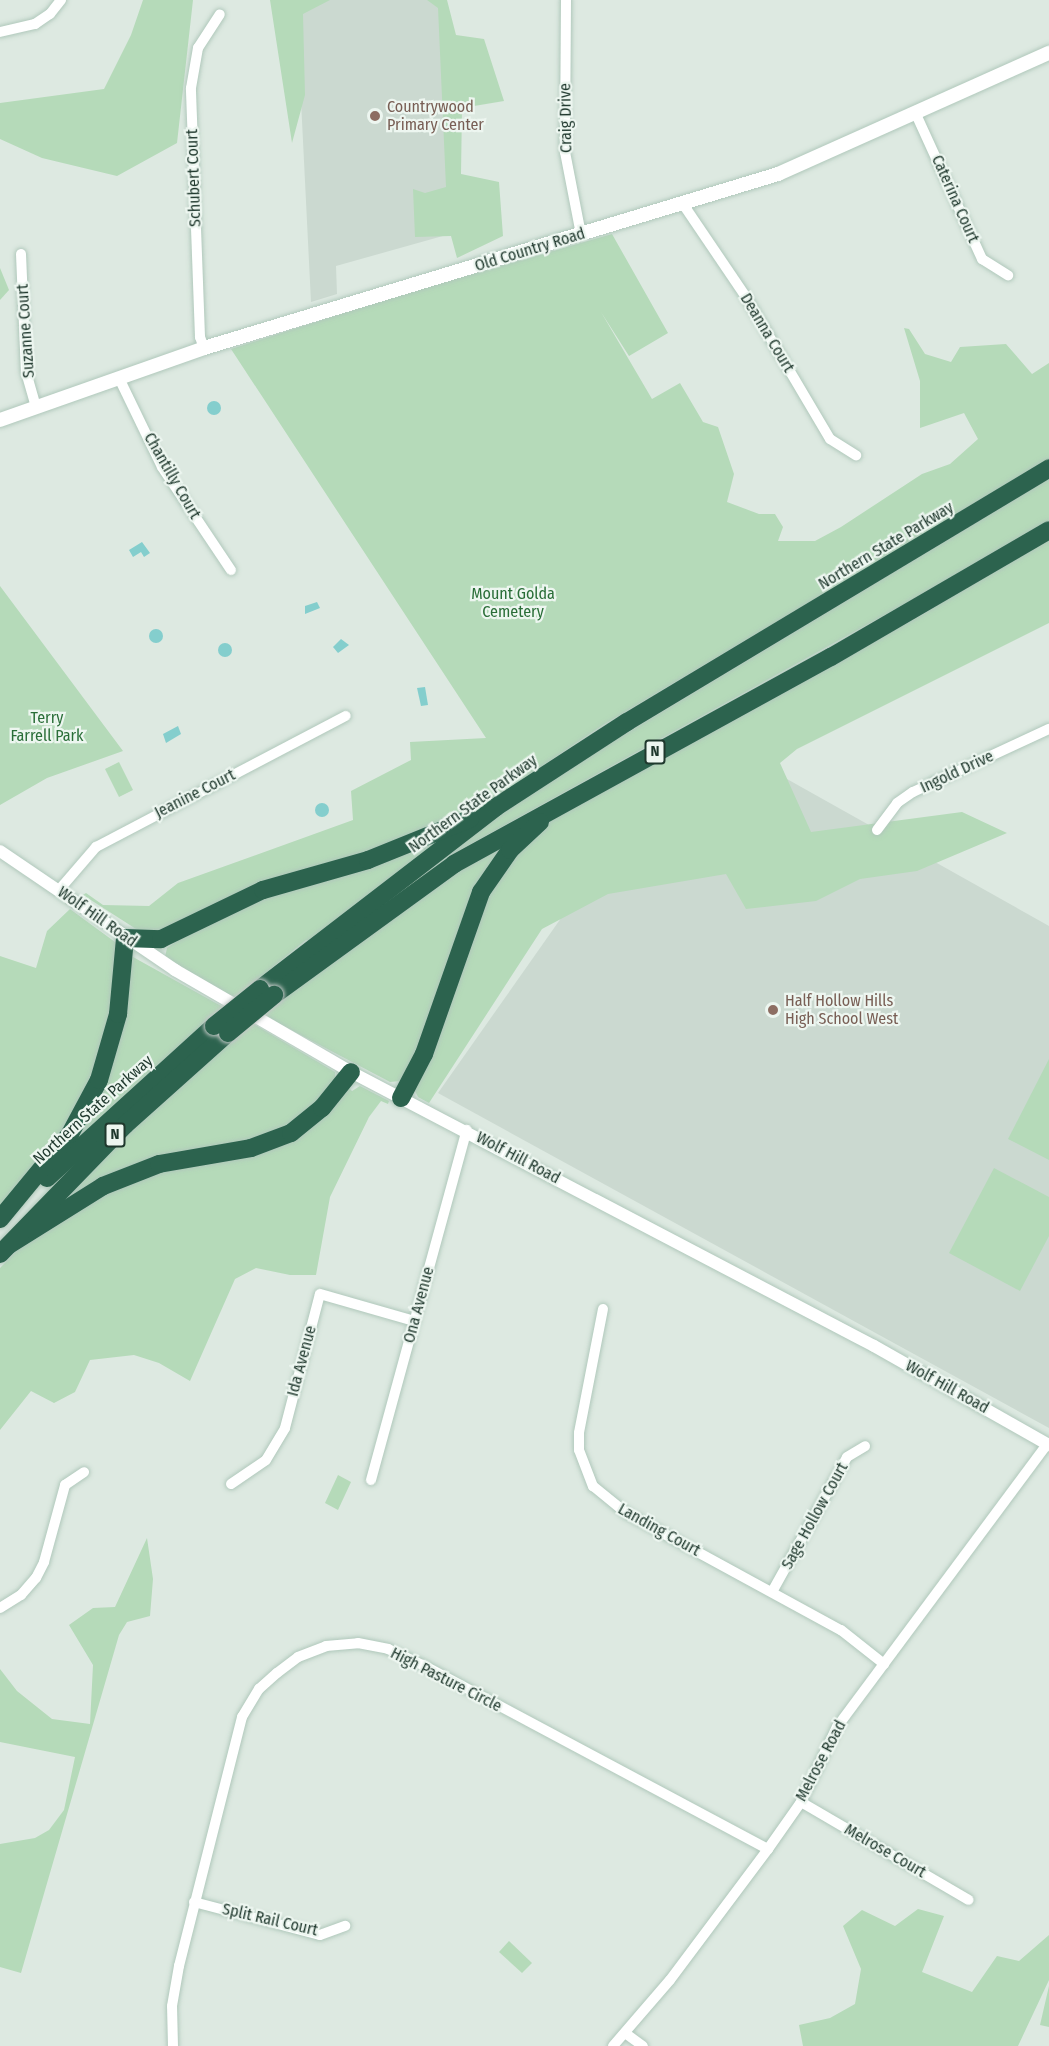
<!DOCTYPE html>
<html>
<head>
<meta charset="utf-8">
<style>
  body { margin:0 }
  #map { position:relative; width:1049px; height:2046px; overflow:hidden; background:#dde9e1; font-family:"Fira Sans Condensed",sans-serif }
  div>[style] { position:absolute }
  .built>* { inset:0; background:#cbd9d0 }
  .green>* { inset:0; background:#b5dab9 }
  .water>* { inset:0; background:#84cecd }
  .round { border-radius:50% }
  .roads { filter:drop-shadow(0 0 2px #b0c8bb) drop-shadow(0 0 2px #b0c8bb) }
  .minor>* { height:10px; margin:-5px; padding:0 5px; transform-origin:5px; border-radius:5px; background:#fff }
  .tertiary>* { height:12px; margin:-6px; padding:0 6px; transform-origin:6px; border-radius:6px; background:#fff }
  .secondary>* { height:14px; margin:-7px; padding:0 7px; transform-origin:7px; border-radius:7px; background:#fff }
  .motorway>* { height:18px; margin:-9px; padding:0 9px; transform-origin:9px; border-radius:9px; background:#2c634e }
  .bridges { filter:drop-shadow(0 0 2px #c0c7c4) drop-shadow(0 0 2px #c0c7c4) }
  .motorway-bridge>* { height:18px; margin:-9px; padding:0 9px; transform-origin:9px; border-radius:9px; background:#2c634e }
  .dots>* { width:16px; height:16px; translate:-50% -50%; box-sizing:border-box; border:3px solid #edf6f0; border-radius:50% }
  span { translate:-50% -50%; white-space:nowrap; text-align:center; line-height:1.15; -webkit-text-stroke:4.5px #edf6f0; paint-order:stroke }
  .shield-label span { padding:2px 4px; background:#edf6f0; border:2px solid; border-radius:4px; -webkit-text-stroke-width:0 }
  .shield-label { font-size:15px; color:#1f382d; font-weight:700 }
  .education-label { font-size:16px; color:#785e54 }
  .left { translate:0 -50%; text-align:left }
  .street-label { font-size:16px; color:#1f382d }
  .park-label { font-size:16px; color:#2a6e38 }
</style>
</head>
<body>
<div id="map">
  <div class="built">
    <div style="clip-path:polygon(296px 0,442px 0,457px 232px,336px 266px,337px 294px,311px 302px)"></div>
    <div style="clip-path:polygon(723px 743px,1049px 926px,1049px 1428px,438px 1093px,642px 803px)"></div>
  </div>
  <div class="green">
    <div style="clip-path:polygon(143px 0,193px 0,177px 143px,117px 176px,42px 158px,0 139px,0 103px,104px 89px,131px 35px)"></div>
    <div style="clip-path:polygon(270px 0,330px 0,303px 14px,305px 95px,292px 143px)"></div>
    <div style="clip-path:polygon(427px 0,447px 0,456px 35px,484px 39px,504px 101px,462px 108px,461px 174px,499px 182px,503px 236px,457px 258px,451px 236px,415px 237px,413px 189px,425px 193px,446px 187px,438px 8px)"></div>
    <div style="clip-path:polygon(612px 234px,668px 333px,629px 356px,601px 312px,652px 399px,680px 383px,703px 422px,718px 427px,734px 474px,727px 502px,759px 514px,775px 514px,783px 527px,778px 541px,815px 541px,841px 527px,922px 474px,950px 464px,978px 439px,964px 413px,920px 428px,920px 381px,904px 328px,909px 329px,925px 354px,951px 362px,960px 347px,1006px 344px,1032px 374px,1049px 363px,1049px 459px,603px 725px,476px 810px,423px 835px,147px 936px,83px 895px,86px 893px,103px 905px,149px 906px,178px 883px,353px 820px,351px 791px,411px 760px,410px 742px,486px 738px,231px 349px,413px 291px)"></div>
    <div style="clip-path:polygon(0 268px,9px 290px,0 300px)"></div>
    <div style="clip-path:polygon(1049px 479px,1049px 524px,456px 852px,366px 916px,450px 848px,559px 774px)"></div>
    <div style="clip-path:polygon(1049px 537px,1049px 623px,797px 749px,780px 763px,811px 832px,962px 812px,1007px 833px,917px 871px,860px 879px,816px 901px,746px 909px,726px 874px,608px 894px,542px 929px,429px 1103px,418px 1097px,414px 1089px,481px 900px,534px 834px,555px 818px,922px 615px)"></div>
    <div style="clip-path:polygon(0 586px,123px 751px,47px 778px,0 805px)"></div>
    <div style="clip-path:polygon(119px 762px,133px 790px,119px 797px,105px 769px)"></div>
    <div style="clip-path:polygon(522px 829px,500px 857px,421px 1051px,400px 1081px,390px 1082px,261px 1014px,388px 915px)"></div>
    <div style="clip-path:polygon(442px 839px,310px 941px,306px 940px,231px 1001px,165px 957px,167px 948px,197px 927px,255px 896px)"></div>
    <div style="clip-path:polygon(70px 909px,115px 942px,119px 951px,106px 1050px,67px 1132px,0 1206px,0 956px,36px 968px,47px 931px)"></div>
    <div style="clip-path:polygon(133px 957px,223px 1007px,72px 1145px,129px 959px)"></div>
    <div style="clip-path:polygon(252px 1023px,335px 1072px,335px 1081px,302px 1120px,61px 1207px,69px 1191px,171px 1089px)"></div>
    <div style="clip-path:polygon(1049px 1059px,1049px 1160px,1008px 1139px)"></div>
    <div style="clip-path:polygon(360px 1086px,389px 1101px,388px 1104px,381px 1101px,369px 1117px,330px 1197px,316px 1275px,290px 1275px,256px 1268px,235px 1279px,190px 1381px,159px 1363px,134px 1355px,90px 1360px,75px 1392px,54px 1403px,31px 1391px,0 1430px,0 1268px,29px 1238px,86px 1202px,154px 1172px,268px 1150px,349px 1088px,352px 1091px)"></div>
    <div style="clip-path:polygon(994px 1168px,1049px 1197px,1049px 1236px,1020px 1291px,949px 1253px)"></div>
    <div style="clip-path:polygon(338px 1475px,351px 1482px,338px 1510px,325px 1503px)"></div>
    <div style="clip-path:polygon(147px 1538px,153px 1579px,150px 1616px,127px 1622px,119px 1635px,21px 1973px,0 1967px,0 1844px,35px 1838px,49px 1830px,64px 1810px,75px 1757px,0 1742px,0 1669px,17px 1691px,52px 1719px,90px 1724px,93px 1665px,69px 1625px,93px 1608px,115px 1607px)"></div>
    <div style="clip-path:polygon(918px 1909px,944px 1916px,922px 1972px,972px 1992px,997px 1956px,1019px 1961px,1049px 1935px,1049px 1980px,1018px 2046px,803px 2046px,799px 2025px,830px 2018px,855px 2004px,861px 1969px,843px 1926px,862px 1910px,895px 1926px)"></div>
    <div style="clip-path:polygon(509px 1941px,532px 1963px,522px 1973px,499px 1952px)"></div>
    <div style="clip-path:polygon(1049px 1986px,1049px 2027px,1040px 2025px)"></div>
  </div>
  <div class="water">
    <div class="round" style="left:207px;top:401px;width:14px;height:14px"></div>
    <div style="clip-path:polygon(142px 542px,150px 553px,144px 557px,141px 552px,133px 557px,129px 550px)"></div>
    <div style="clip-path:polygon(317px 602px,320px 608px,305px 614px,305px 606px)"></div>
    <div class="round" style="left:149px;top:629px;width:14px;height:14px"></div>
    <div style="clip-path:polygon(341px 639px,349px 645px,338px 653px,333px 647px)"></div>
    <div class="round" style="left:218px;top:643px;width:14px;height:14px"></div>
    <div style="clip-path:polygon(425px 687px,428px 705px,421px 706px,417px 688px)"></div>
    <div style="clip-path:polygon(178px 726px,181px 734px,166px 743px,163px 734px)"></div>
    <div class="round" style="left:315px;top:803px;width:14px;height:14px"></div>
  </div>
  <div class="roads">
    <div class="minor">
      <div style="left:566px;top:0;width:152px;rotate:90.4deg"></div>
      <div style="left:565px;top:152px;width:84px;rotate:79deg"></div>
      <div style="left:0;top:32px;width:36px;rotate:-13deg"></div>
      <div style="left:35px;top:24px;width:18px;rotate:-34deg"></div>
      <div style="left:50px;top:14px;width:18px;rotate:-52deg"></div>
      <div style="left:915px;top:112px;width:162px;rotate:65.5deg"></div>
      <div style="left:982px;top:259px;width:31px;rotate:32deg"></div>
      <div style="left:683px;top:204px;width:112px;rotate:55.9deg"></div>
      <div style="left:746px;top:297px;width:165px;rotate:59.4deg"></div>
      <div style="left:830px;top:439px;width:31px;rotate:32deg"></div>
      <div style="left:21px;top:254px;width:118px;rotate:87.6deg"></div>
      <div style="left:26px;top:372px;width:37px;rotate:74deg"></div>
      <div style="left:204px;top:348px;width:12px;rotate:-110deg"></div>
      <div style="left:200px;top:337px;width:249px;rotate:-92.1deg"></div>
      <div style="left:191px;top:88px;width:41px;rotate:-80.1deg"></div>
      <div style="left:198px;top:48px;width:40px;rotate:-57.1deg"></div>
      <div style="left:119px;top:378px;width:99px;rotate:64.2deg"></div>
      <div style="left:162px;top:467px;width:124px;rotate:56.2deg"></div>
      <div style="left:877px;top:830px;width:34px;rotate:-53deg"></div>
      <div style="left:897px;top:803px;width:19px;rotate:-35deg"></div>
      <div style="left:913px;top:792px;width:150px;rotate:-24.9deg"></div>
      <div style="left:59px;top:890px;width:57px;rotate:-49.3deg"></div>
      <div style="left:96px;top:847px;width:282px;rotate:-27.7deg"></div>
      <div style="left:603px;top:1309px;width:126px;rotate:101deg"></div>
      <div style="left:579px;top:1433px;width:17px;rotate:90deg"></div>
      <div style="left:579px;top:1450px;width:39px;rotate:69deg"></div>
      <div style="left:593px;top:1486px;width:43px;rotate:39.3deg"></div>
      <div style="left:626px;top:1513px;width:245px;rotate:28.6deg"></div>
      <div style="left:841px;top:1630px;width:55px;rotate:38.3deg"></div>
      <div style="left:371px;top:1480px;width:363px;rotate:-74.7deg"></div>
      <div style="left:231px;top:1484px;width:42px;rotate:-34.4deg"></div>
      <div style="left:266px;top:1460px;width:37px;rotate:-59deg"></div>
      <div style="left:285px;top:1428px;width:138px;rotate:-75.4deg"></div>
      <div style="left:320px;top:1294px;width:98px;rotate:16deg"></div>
      <div style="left:772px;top:1592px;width:154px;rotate:-60.9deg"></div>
      <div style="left:847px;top:1457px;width:21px;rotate:-31deg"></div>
      <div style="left:0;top:1608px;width:25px;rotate:-32deg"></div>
      <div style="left:21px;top:1595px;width:23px;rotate:-49deg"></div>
      <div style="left:36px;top:1578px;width:18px;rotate:-63deg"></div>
      <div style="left:44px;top:1562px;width:80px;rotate:-74.7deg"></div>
      <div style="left:65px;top:1485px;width:23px;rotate:-34deg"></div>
      <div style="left:801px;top:1802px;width:194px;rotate:30.3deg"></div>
      <div style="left:194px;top:1902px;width:130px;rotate:14.7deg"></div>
      <div style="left:320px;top:1935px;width:27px;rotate:-20deg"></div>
      <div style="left:625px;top:2033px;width:22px;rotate:36deg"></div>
      <div style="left:173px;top:2046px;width:40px;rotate:-91.4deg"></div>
      <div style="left:172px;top:2006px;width:41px;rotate:-80.1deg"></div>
      <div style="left:179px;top:1966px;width:257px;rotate:-75.8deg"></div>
      <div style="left:242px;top:1717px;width:33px;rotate:-59deg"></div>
      <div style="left:259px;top:1689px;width:24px;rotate:-42deg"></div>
      <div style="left:277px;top:1673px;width:26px;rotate:-37deg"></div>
      <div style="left:298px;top:1657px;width:30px;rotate:-21deg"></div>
      <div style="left:326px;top:1646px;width:32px;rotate:-5deg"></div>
      <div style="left:358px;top:1643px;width:31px;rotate:11deg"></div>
      <div style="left:388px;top:1649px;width:38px;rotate:25deg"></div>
      <div style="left:423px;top:1665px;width:391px;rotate:28.1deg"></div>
      <div style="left:613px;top:2046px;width:87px;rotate:-49.2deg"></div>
      <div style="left:670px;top:1980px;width:164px;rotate:-53.2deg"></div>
      <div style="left:768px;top:1849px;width:57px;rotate:-54.9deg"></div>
      <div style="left:801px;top:1802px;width:83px;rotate:-64.4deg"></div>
      <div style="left:837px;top:1727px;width:352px;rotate:-53.4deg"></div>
    </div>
    <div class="tertiary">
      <div style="left:0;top:851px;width:212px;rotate:34.2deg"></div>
      <div style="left:175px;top:970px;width:203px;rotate:30.1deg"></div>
      <div style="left:351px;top:1072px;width:590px;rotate:27.65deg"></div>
      <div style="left:874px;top:1346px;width:201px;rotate:29.5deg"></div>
    </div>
    <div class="secondary">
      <div style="left:0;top:420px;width:216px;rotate:-19.4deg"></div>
      <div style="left:204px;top:348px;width:600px;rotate:-16.86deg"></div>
      <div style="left:778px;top:174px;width:297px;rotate:-24.1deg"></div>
    </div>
    <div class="motorway">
      <div style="left:260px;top:989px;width:298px;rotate:-37.6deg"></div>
      <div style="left:496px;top:807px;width:156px;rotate:-33deg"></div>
      <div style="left:627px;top:722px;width:493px;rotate:-31deg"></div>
      <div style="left:274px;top:995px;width:223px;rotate:-36deg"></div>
      <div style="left:454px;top:864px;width:430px;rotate:-28.8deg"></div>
      <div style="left:831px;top:657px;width:252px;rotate:-30.2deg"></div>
      <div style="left:401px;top:1098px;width:50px;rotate:-62.4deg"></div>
      <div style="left:424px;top:1054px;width:172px;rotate:-70.6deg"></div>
      <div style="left:481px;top:892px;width:51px;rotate:-55.4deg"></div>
      <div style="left:510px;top:850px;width:41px;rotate:-43deg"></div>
      <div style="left:47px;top:1178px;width:226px;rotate:-42.3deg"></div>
      <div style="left:0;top:1219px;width:110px;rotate:-50.5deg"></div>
      <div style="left:70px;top:1134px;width:61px;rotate:-61.8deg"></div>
      <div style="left:99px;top:1080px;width:69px;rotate:-73.9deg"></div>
      <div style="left:118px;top:1014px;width:76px;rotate:-84.7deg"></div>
      <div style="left:125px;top:938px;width:36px;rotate:2deg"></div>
      <div style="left:161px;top:939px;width:113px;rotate:-25.7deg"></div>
      <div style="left:263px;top:890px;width:109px;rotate:-15.9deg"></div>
      <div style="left:368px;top:860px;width:110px;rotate:-21.9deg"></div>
      <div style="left:9px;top:1245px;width:111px;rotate:-32.1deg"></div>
      <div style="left:103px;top:1186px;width:60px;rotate:-21.4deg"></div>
      <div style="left:159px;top:1164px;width:93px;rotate:-9.9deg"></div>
      <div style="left:251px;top:1148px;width:43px;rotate:-20.6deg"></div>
      <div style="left:291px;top:1133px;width:40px;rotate:-39deg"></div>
      <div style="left:322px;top:1108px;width:46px;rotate:-51.1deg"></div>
      <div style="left:0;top:1254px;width:180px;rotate:-45.9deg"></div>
      <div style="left:125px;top:1125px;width:138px;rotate:-41.8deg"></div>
    </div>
  </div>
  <div class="bridges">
    <div class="motorway-bridge">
      <div style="left:214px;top:1026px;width:59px;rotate:-38.8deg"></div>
      <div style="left:228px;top:1033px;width:60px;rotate:-39.6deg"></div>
    </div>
  </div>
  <div class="dots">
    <div style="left:375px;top:116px;background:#8d6e63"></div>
    <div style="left:773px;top:1010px;background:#8d6e63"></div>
  </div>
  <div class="shield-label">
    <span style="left:655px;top:752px">N</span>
    <span style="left:115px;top:1135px">N</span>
  </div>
  <div class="education-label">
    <span class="left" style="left:387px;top:116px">Countrywood<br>Primary Center</span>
    <span class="left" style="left:785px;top:1010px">Half Hollow Hills<br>High School West</span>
  </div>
  <div class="street-label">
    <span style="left:566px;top:118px;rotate:-91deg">Craig Drive</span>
    <span style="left:194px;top:178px;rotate:-92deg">Schubert Court</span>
    <span style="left:955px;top:199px;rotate:66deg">Caterina Court</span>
    <span style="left:530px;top:250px;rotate:-17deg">Old Country Road</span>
    <span style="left:26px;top:331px;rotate:-94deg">Suzanne Court</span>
    <span style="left:767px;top:333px;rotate:59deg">Deanna Court</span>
    <span style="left:172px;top:476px;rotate:60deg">Chantilly Court</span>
    <span style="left:886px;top:546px;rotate:-31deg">Northern State Parkway</span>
    <span style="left:957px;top:772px;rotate:-25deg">Ingold Drive</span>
    <span style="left:195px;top:794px;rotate:-27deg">Jeanine Court</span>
    <span style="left:473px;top:804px;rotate:-36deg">Northern State Parkway</span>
    <span style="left:97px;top:917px;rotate:35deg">Wolf Hill Road</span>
    <span style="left:93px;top:1110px;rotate:-42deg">Northern State Parkway</span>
    <span style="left:518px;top:1158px;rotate:28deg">Wolf Hill Road</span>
    <span style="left:419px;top:1305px;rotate:-75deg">Ona Avenue</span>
    <span style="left:302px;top:1361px;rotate:-75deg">Ida Avenue</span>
    <span style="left:947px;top:1387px;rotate:29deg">Wolf Hill Road</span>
    <span style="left:815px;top:1516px;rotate:-61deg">Sage Hollow Court</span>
    <span style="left:659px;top:1530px;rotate:29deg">Landing Court</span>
    <span style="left:446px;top:1680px;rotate:27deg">High Pasture Circle</span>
    <span style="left:821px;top:1761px;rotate:-62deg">Melrose Road</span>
    <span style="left:885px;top:1851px;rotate:30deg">Melrose Court</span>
    <span style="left:270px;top:1920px;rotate:13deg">Split Rail Court</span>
  </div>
  <div class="park-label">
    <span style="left:513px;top:603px">Mount Golda<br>Cemetery</span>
    <span style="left:47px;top:727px">Terry<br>Farrell Park</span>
  </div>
</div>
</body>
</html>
